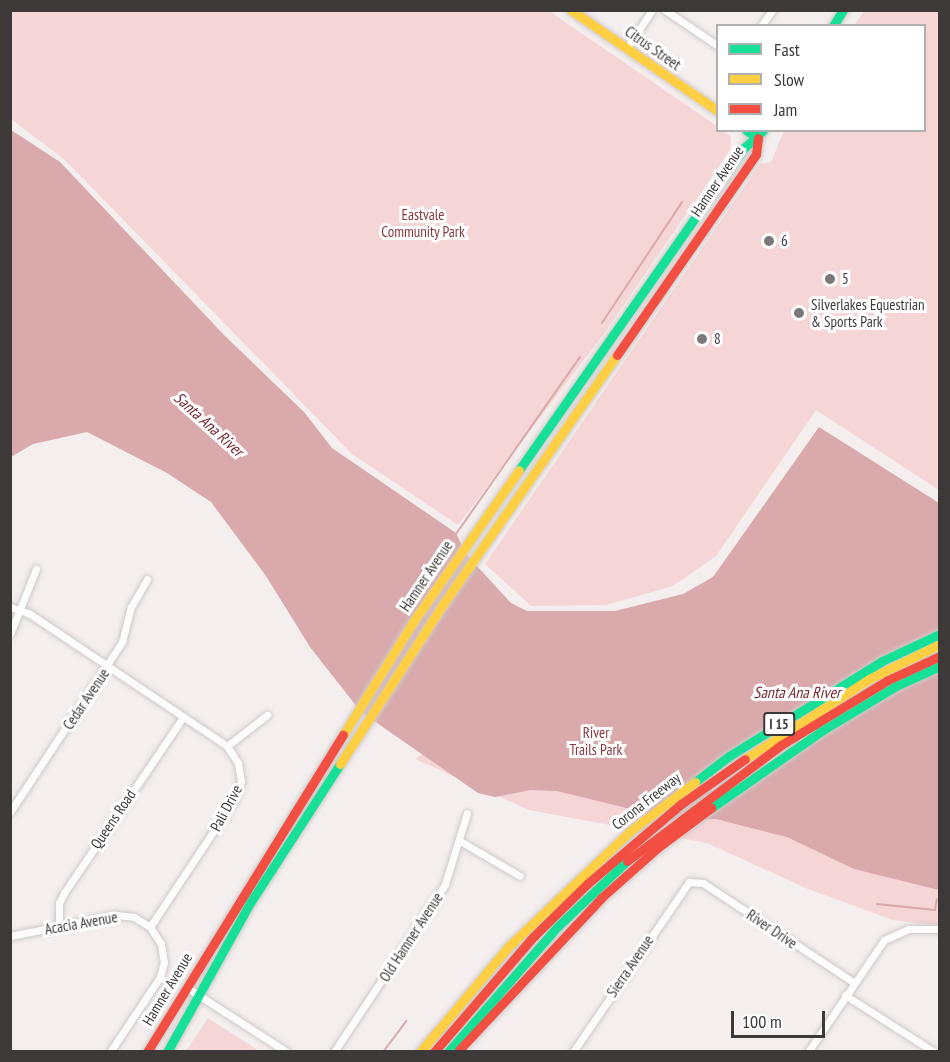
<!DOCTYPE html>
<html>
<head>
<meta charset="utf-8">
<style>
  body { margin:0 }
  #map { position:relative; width:950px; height:1062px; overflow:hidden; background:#f4eeee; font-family:"PT Sans Narrow",sans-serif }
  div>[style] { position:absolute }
  .green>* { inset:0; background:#f5d5d6 }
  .water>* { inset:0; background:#d9a9ab }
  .stream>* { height:2px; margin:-1px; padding:0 1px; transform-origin:1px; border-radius:1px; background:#d9a9ab }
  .roads { filter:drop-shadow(0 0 2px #cfcaca) drop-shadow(0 0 2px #cfcaca) }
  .street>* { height:7px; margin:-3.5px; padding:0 3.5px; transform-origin:3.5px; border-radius:3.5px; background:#fdfcfc }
  .fast>* { height:9px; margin:-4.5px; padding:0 4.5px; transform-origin:4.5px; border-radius:4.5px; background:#16e098 }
  .slow>* { height:9px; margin:-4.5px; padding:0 4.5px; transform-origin:4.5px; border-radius:4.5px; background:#ffcf43 }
  .jam>* { height:9px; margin:-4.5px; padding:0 4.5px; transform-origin:4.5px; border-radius:4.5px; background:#f24e42 }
  .dots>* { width:16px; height:16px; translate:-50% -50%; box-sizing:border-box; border:3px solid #fff; border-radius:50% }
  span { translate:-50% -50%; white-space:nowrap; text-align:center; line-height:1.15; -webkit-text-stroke:6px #fff; paint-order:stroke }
  .shield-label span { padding:2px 4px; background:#fff; border:2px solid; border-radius:4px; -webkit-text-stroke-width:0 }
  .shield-label { font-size:14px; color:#3d3939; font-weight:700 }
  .street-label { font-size:15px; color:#3d3939 }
  .park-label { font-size:15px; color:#87373e }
  .poi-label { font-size:15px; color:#3d3939 }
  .left { translate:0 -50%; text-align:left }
  .water-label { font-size:16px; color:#792a32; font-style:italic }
  .frame { position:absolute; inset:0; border:12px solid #3d3939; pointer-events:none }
  .legend { position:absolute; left:716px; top:24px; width:210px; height:108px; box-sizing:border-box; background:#fff; border:2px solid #b1b0b0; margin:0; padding:8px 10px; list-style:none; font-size:18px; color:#3d3939 }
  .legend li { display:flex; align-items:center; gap:12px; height:30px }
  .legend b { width:30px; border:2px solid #b1b0b0 }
  .scale { position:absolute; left:731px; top:1011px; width:94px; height:27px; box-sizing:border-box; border:3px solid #3d3939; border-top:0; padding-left:8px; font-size:18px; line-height:21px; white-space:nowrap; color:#3d3939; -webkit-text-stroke:4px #fff; paint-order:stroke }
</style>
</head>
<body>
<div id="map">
  <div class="green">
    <div style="clip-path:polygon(865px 10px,939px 11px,939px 490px,816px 410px,716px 556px,673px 586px,606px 605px,531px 606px,485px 564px,760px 164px,771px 162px,784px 131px,924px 130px,924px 26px,854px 25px)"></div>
    <div style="clip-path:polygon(10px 11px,549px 11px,717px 126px,718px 130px,731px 136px,730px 150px,606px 331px,458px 525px,352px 454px,65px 160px,11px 119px)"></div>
    <div style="clip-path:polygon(581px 653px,939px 864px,939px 926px,893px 920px,808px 889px,707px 843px,529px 810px,415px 759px)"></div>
    <div style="clip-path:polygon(208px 1018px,259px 1051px,186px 1051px)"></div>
  </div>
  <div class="water">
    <div style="clip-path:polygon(11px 130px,60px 162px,225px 336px,304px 412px,332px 448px,456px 533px,466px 554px,511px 603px,527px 611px,615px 611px,683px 594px,713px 577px,819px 427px,939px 503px,939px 890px,854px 869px,787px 837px,716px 819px,671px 819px,557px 791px,530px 790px,495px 797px,478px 793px,361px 712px,310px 647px,266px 576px,211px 502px,167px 473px,87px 432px,33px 444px,11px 457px)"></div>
  </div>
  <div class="stream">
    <div style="left:602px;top:323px;width:145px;rotate:-56.5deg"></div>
    <div style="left:456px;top:534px;width:216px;rotate:-55deg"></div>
    <div style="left:877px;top:904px;width:58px;rotate:5.9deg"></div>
    <div style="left:935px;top:910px;width:11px;rotate:-80deg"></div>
    <div style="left:383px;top:1052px;width:39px;rotate:-53deg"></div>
  </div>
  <div class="roads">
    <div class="street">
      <div style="left:665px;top:10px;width:64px;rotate:34.2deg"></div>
      <div style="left:761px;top:26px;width:19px;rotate:-55deg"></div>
      <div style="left:627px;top:48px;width:45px;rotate:-56.7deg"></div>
      <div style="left:10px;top:607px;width:21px;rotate:19deg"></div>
      <div style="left:30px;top:614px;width:237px;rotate:33.8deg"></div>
      <div style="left:227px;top:746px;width:20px;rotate:57deg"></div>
      <div style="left:238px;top:763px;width:18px;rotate:81deg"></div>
      <div style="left:241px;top:781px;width:20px;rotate:110deg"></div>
      <div style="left:234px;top:800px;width:152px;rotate:123.5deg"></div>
      <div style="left:10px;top:634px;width:70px;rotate:-68.2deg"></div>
      <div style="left:227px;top:746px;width:51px;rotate:-37.8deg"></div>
      <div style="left:10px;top:812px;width:204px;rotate:-56.6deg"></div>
      <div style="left:122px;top:642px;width:36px;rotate:-76deg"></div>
      <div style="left:131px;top:607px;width:32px;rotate:-60deg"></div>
      <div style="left:460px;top:841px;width:69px;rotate:30.3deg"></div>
      <div style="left:59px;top:927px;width:24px;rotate:-90deg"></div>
      <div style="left:59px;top:903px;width:11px;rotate:-63deg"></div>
      <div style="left:64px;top:893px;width:212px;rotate:-55.9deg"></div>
      <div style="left:10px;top:936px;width:108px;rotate:-11.2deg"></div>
      <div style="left:116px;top:915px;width:18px;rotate:6deg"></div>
      <div style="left:134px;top:917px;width:19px;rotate:32deg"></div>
      <div style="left:150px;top:927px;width:20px;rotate:57deg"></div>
      <div style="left:161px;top:944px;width:18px;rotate:81deg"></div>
      <div style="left:164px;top:962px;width:16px;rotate:105deg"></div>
      <div style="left:160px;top:977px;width:90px;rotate:123.7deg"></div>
      <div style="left:186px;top:987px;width:120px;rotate:32.8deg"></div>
      <div style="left:845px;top:995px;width:106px;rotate:32.6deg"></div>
      <div style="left:334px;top:1052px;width:201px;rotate:-56.5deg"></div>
      <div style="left:445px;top:884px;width:74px;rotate:-72.8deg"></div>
      <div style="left:573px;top:1052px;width:206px;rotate:-55.7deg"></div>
      <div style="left:689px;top:882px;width:14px;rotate:4deg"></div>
      <div style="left:703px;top:883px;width:180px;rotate:33.4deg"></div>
      <div style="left:808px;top:1052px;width:135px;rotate:-55.8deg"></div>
      <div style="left:884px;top:940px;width:27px;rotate:-24deg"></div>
      <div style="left:909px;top:929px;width:31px"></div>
    </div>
    <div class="fast">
      <div style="left:833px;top:26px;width:19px;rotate:-58deg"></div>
      <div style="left:746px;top:130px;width:14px;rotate:34deg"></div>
      <div style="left:519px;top:470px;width:393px;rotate:-55.1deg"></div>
      <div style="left:744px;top:148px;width:26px;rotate:-43deg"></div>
      <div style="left:695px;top:782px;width:43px;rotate:-37.4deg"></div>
      <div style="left:729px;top:756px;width:180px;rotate:-31.8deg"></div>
      <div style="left:882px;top:661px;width:64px;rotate:-25deg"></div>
      <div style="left:711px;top:808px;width:136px;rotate:-34.9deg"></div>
      <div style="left:823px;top:730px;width:85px;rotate:-31.1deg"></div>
      <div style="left:896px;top:686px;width:48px;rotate:-24.4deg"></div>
      <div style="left:167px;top:1052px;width:171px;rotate:-60.9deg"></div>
      <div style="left:250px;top:903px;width:166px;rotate:-57.1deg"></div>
      <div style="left:448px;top:1052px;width:167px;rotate:-48.9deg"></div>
      <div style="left:558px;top:926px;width:95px;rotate:-43.3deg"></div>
    </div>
    <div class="slow">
      <div style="left:571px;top:10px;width:178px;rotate:34.5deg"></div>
      <div style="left:343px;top:735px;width:133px;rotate:-58.2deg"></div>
      <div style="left:413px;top:622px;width:185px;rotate:-55.1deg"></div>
      <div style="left:745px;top:759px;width:148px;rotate:-32.8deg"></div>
      <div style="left:869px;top:679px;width:79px;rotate:-26.2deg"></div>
      <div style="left:340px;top:764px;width:187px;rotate:-57.2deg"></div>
      <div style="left:441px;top:607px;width:307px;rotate:-55.1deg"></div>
      <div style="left:420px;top:1052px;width:137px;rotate:-50deg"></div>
      <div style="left:508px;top:947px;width:167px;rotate:-43.5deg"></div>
      <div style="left:629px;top:832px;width:83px;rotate:-37.1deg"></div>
    </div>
    <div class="jam">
      <div style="left:617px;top:355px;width:244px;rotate:-55.3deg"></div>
      <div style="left:756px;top:154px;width:16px;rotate:-83deg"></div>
      <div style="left:627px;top:861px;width:193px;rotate:-37deg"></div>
      <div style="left:781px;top:745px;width:125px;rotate:-31.3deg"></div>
      <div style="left:888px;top:680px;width:57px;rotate:-24.8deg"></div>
      <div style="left:459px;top:1050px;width:208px;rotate:-46.9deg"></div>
      <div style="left:601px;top:898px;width:74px;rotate:-41.7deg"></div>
      <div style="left:656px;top:849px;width:69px;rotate:-36.7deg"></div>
      <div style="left:147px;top:1052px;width:373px;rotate:-58.3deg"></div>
      <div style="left:434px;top:1052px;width:152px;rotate:-49.3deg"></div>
      <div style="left:533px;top:937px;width:76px;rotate:-44.5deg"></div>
      <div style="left:587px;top:884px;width:123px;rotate:-40.4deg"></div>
      <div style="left:681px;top:804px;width:78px;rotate:-35.1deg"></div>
    </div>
  </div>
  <div class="dots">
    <div style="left:769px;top:241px;background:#7d7878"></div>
    <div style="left:830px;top:279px;background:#7d7878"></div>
    <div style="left:799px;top:313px;background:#7d7878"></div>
    <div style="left:702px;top:339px;background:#7d7878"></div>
  </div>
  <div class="shield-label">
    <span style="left:779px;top:724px">I 15</span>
  </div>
  <div class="street-label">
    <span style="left:653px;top:48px;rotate:35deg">Citrus Street</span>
    <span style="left:717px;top:181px;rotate:-56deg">Hamner Avenue</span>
    <span style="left:426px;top:576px;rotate:-56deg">Hamner Avenue</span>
    <span style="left:86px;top:699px;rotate:-56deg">Cedar Avenue</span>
    <span style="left:646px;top:801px;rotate:-38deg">Corona Freeway</span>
    <span style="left:226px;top:808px;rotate:-62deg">Pali Drive</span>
    <span style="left:113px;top:819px;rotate:-56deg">Queens Road</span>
    <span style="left:81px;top:923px;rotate:-10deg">Acacia Avenue</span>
    <span style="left:772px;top:929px;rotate:34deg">River Drive</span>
    <span style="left:411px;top:937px;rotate:-57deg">Old Hamner Avenue</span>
    <span style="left:630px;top:966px;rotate:-56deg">Sierra Avenue</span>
    <span style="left:167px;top:989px;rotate:-59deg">Hamner Avenue</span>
  </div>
  <div class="park-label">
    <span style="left:423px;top:223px">Eastvale<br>Community Park</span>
    <span style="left:596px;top:741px">River<br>Trails Park</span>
  </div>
  <div class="poi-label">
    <span class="left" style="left:781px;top:241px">6</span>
    <span class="left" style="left:842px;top:279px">5</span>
    <span class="left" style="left:811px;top:313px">Silverlakes Equestrian<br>&amp; Sports Park</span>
    <span class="left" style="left:714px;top:339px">8</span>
  </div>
  <div class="water-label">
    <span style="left:209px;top:424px;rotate:42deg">Santa Ana River</span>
    <span style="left:797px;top:692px">Santa Ana River</span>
  </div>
  <div class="frame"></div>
  <ul class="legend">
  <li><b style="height:8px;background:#16e098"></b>Fast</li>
  <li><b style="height:8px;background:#ffcf43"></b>Slow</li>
  <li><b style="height:8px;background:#f24e42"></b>Jam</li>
  </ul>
  <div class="scale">100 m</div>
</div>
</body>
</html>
